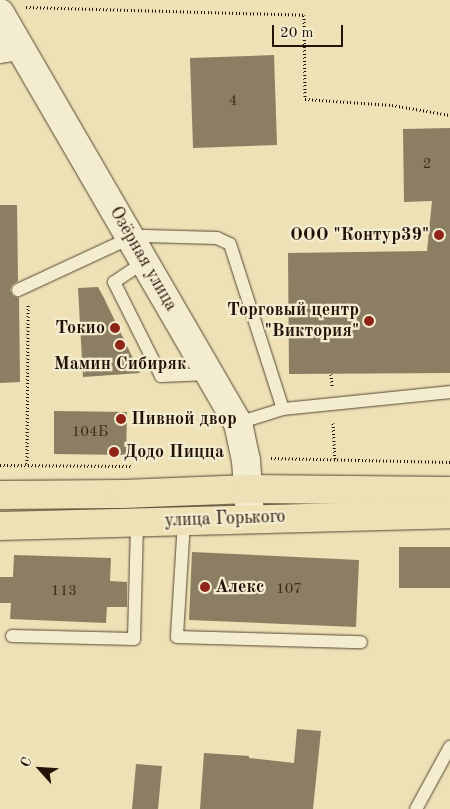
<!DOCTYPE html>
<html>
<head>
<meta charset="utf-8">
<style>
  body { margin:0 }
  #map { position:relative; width:450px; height:809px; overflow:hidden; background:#ede1b5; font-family:"Old Standard TT",serif }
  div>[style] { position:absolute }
  .building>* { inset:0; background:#8c7e62 }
  .path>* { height:3px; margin-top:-1.5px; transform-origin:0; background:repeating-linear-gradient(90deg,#231208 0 1px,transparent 0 3.5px) }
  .roads { filter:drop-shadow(0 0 1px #564633) drop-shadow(0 0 1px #564633) }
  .service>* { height:12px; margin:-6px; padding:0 6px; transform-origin:6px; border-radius:6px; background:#f3eccf }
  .minor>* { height:25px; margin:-12.5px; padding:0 12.5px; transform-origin:12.5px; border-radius:12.5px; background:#f3eccf }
  .tertiary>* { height:28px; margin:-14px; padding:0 14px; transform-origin:14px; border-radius:14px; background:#f3eccf }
  .primary>* { height:28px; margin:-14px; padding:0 14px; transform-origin:14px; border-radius:14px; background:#ede1b5 }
  .dots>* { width:14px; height:14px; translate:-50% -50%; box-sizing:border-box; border:2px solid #f3eccf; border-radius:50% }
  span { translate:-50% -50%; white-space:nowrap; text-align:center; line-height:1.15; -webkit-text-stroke:4.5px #f3eccf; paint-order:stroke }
  .number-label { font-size:15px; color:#3d2d1e }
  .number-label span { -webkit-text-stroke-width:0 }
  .poi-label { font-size:18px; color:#231208; font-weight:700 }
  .right { translate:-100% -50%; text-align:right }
  .left { translate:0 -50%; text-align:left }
  .street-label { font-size:18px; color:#231208 }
  .north { position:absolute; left:15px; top:744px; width:50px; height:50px; -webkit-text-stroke:4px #f3eccf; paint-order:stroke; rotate:296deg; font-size:14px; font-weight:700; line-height:20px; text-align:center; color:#231208 }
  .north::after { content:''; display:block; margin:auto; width:18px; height:22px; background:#231208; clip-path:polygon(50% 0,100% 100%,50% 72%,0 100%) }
  .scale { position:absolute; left:272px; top:25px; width:71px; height:22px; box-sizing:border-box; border:2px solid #231208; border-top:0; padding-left:6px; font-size:15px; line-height:18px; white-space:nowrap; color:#231208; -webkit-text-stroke:4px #f3eccf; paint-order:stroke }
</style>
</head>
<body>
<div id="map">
  <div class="building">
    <div style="clip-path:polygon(274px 55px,277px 145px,193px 148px,190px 58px)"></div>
    <div style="clip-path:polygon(450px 128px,450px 373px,289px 374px,288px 253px,427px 251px,432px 201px,404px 202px,403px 129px)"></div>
    <div style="clip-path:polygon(0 205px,17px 205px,18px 281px,12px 285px,10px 290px,13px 296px,19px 298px,20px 382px,0 383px)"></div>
    <div style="clip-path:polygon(98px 287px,104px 298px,140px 373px,83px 377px,78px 288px)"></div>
    <div style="clip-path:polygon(54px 411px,127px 412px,126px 455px,54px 454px)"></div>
    <div style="clip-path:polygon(399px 547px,450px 547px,450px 588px,399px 588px)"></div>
    <div style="clip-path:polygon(192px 552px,359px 560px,356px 627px,189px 620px)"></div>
    <div style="clip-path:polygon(14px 555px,111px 558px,110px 581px,127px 582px,127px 607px,107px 607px,106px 623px,10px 619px,11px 603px,0 603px,0 577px,13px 577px)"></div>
    <div style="clip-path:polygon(297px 729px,321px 731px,313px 809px,200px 809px,204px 753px,249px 756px,249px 758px,294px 763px)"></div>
    <div style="clip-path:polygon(136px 764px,162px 766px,158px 809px,132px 809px)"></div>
  </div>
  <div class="path">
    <div style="left:26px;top:7px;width:278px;rotate:1.6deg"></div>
    <div style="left:304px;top:15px;width:84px;rotate:89.3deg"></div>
    <div style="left:305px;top:99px;width:87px;rotate:3.9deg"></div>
    <div style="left:392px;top:105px;width:59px;rotate:9.8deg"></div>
    <div style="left:331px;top:374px;width:12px;rotate:85deg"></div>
    <div style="left:333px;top:423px;width:36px;rotate:87deg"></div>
    <div style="left:271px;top:458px;width:179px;rotate:1.3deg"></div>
    <div style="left:27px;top:464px;width:160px;rotate:-89.6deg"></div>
    <div style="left:0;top:465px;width:132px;rotate:0.4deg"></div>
  </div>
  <div class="roads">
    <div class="service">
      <div style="left:144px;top:262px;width:36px;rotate:146deg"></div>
      <div style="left:114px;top:282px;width:105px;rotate:63.4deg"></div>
      <div style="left:161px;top:376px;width:49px;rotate:-2.3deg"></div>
      <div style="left:18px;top:290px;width:123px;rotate:-24.9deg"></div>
      <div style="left:130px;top:238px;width:15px;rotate:-8deg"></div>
      <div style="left:145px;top:236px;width:72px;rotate:1.6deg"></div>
      <div style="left:217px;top:238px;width:14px;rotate:25deg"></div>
      <div style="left:230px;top:244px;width:173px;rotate:72.2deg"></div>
      <div style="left:238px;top:423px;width:47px;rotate:-17.3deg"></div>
      <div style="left:283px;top:409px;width:168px;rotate:-5.8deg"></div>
      <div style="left:184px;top:521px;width:116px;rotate:93.5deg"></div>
      <div style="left:177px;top:637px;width:184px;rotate:1.6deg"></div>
      <div style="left:12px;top:636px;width:122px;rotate:1.4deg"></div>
      <div style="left:134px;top:639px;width:116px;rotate:-88.5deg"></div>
      <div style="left:416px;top:809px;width:71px;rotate:-61.3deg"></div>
    </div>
    <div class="minor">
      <div style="left:0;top:50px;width:19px;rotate:-9deg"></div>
    </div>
    <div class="tertiary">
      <div style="left:0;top:13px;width:474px;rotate:59.9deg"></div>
      <div style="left:238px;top:423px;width:38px;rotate:78deg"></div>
      <div style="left:246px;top:460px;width:57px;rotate:86deg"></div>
    </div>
    <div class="primary">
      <div style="left:0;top:495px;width:123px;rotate:-0.5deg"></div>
      <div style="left:123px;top:494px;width:126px;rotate:-2.3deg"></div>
      <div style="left:249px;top:489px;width:201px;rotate:0.6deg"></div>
      <div style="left:0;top:526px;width:450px;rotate:-1.5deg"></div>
    </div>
  </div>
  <div class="dots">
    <div style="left:439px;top:235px;background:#8f2418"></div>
    <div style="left:369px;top:321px;background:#8f2418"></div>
    <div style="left:115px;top:328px;background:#8f2418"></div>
    <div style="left:120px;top:345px;background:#8f2418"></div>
    <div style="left:121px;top:419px;background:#8f2418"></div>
    <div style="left:114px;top:452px;background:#8f2418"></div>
    <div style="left:205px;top:587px;background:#8f2418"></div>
  </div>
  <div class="number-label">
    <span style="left:233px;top:102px">4</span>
    <span style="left:427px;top:165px">2</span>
    <span style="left:90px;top:433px">104Б</span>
    <span style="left:289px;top:590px">107</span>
    <span style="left:64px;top:592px">113</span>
  </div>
  <div class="poi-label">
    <span class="right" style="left:429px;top:235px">ООО "Контур39"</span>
    <span class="right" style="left:359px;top:321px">Торговый центр<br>"Виктория"</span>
    <span class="right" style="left:105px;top:328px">Токио</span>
    <span style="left:120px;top:364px">Мамин Сибиряк</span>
    <span class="left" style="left:131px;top:419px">Пивной двор</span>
    <span class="left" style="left:124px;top:452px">Додо Пицца</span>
    <span class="left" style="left:215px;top:587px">Алекс</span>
  </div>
  <div class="street-label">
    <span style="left:143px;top:259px;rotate:60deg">Озёрная улица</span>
    <span style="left:225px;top:519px;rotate:-2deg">улица Горького</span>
  </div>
  <div class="north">С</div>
  <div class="scale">20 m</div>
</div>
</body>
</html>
